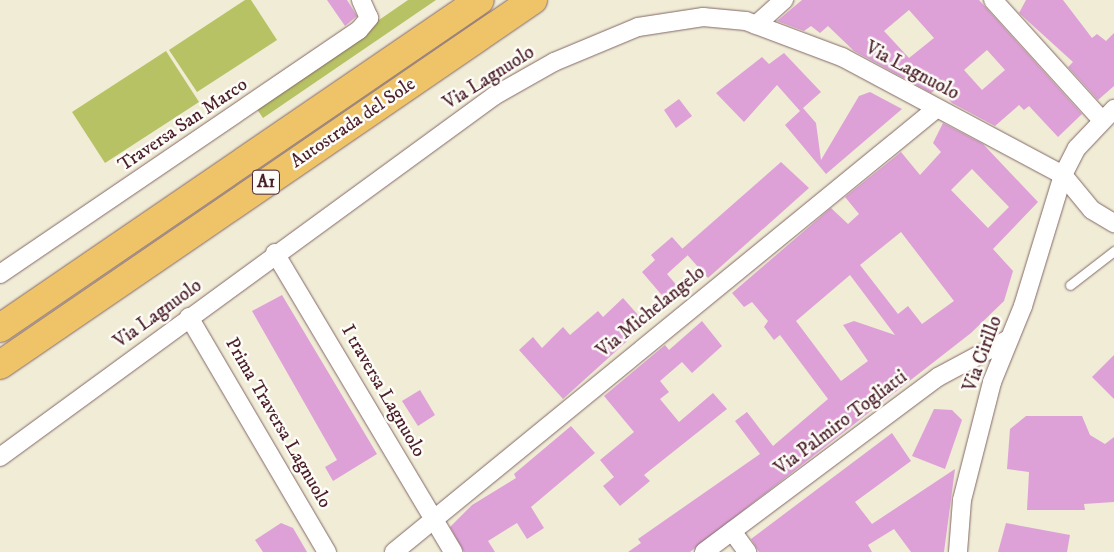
<!DOCTYPE html>
<html>
<head>
<meta charset="utf-8">
<style>
  body { margin:0 }
  #map { position:relative; width:1114px; height:552px; overflow:hidden; background:#f0ecd6; font-family:"IM FELL DW Pica",serif }
  div>[style] { position:absolute }
  .green>* { inset:0; background:#b6c264 }
  .building>* { inset:0; background:#dda1d7 }
  .roads { filter:drop-shadow(0 0 1px #846767) drop-shadow(0 0 1px #846767) }
  .service>* { height:9px; margin:-4.5px; padding:0 4.5px; transform-origin:4.5px; border-radius:4.5px; background:#fff }
  .minor>* { height:18px; margin:-9px; padding:0 9px; transform-origin:9px; border-radius:9px; background:#fff }
  .motorway>* { height:28px; margin:-14px; padding:0 14px; transform-origin:14px; border-radius:14px; background:#efc469 }
  span { translate:-50% -50%; white-space:nowrap; text-align:center; line-height:1.15; -webkit-text-stroke:5px #fdfcf7; paint-order:stroke }
  .shield-label span { padding:1px 4px; background:#fdfcf7; border:1px solid; border-radius:4px; -webkit-text-stroke-width:0 }
  .shield-label { font-size:18px; color:#4a1f2b; font-weight:700 }
  .street-label { font-size:19px; color:#4a1f2b }
</style>
</head>
<body>
<div id="map">
  <div class="green">
    <div style="clip-path:polygon(245px 0,251px 0,277px 40px,197px 92px,169px 50px)"></div>
    <div style="clip-path:polygon(408px 0,436px 0,263px 118px,254px 105px,372px 11px,379px 20px)"></div>
    <div style="clip-path:polygon(166px 51px,199px 102px,105px 163px,72px 112px)"></div>
  </div>
  <div class="building">
    <div style="clip-path:polygon(327px 0,347px 0,357px 16px,345px 26px)"></div>
    <div style="clip-path:polygon(evenodd,802px 0,979px 0,1082px 114px,1058px 137px,1029px 106px,1024px 110px,1019px 105px,995px 126px,952px 103px,938px 88px,931px 93px,854px 51px,828px 26px,820px 33px,811px 26px,804px 31px,777px 21px,802px 0,909px 10px,934px 38px,909px 58px,884px 31px,909px 10px,802px 0,987px 50px,1005px 70px,982px 90px,964px 70px,987px 50px)"></div>
    <div style="clip-path:polygon(1026px 0,1063px 0,1092px 38px,1097px 34px,1106px 41px,1114px 33px,1114px 86px,1098px 100px,1068px 67px,1073px 62px,1019px 13px)"></div>
    <div style="clip-path:polygon(784px 53px,821px 92px,803px 108px,816px 123px,821px 160px,859px 96px,870px 92px,902px 109px,826px 174px,785px 125px,800px 111px,777px 85px,744px 122px,716px 93px,762px 57px,769px 64px)"></div>
    <div style="clip-path:polygon(679px 99px,692px 116px,676px 128px,664px 110px)"></div>
    <div style="clip-path:polygon(evenodd,943px 123px,983px 144px,1038px 202px,993px 249px,1013px 271px,1004px 301px,971px 333px,690px 552px,628px 552px,641px 543px,638px 539px,760px 454px,735px 421px,747px 412px,773px 446px,828px 399px,780px 335px,774px 340px,764px 327px,768px 321px,752px 302px,744px 307px,732px 293px,831px 208px,848px 224px,859px 214px,845px 197px,901px 152px,920px 175px,941px 152px,933px 143px,943px 123px,972px 169px,1009px 207px,988px 228px,951px 190px,972px 169px,943px 123px,901px 232px,954px 301px,922px 324px,908px 306px,898px 314px,860px 265px,901px 232px,943px 123px,850px 275px,895px 335px,854px 321px,843px 325px,868px 361px,841px 381px,796px 321px,850px 275px)"></div>
    <div style="clip-path:polygon(781px 162px,809px 188px,708px 278px,682px 249px)"></div>
    <div style="clip-path:polygon(672px 237px,688px 255px,667px 274px,679px 288px,666px 300px,642px 272px,655px 260px,651px 255px)"></div>
    <div style="clip-path:polygon(282px 295px,377px 454px,333px 481px,325px 467px,337px 460px,252px 311px)"></div>
    <div style="clip-path:polygon(623px 298px,646px 324px,563px 399px,519px 350px,533px 337px,542px 348px,563px 327px,570px 335px,598px 311px,603px 317px)"></div>
    <div style="clip-path:polygon(702px 321px,722px 346px,692px 373px,682px 362px,660px 381px,669px 392px,660px 399px,679px 422px,713px 393px,727px 409px,644px 475px,650px 481px,620px 506px,603px 486px,614px 477px,600px 460px,634px 432px,604px 396px,665px 345px,669px 350px)"></div>
    <div style="clip-path:polygon(1114px 355px,1114px 399px,1092px 377px)"></div>
    <div style="clip-path:polygon(420px 390px,435px 415px,418px 426px,402px 401px)"></div>
    <div style="clip-path:polygon(934px 409px,952px 410px,962px 420px,945px 469px,912px 456px)"></div>
    <div style="clip-path:polygon(1026px 416px,1082px 416px,1090px 435px,1105px 444px,1114px 437px,1114px 502px,1084px 504px,1085px 510px,1027px 510px,1029px 472px,1007px 469px,1010px 429px)"></div>
    <div style="clip-path:polygon(571px 426px,595px 453px,531px 507px,544px 528px,527px 539px,517px 523px,488px 541px,495px 552px,464px 552px,450px 527px,472px 505px,516px 478px,514px 474px)"></div>
    <div style="clip-path:polygon(892px 433px,911px 461px,855px 502px,872px 524px,955px 469px,944px 552px,911px 552px,894px 529px,868px 545px,872px 552px,759px 552px,751px 539px)"></div>
    <div style="clip-path:polygon(281px 523px,293px 528px,307px 552px,263px 552px,255px 540px)"></div>
    <div style="clip-path:polygon(1006px 523px,1070px 535px,1067px 552px,998px 552px)"></div>
  </div>
  <div class="roads">
    <div class="service">
      <div style="left:1070px;top:285px;width:56px;rotate:-37.7deg"></div>
    </div>
    <div class="minor">
      <div style="left:993px;top:0;width:162px;rotate:47.8deg"></div>
      <div style="left:756px;top:25px;width:38px;rotate:-42deg"></div>
      <div style="left:275px;top:253px;width:348px;rotate:59.2deg"></div>
      <div style="left:0;top:274px;width:434px;rotate:-34.2deg"></div>
      <div style="left:359px;top:30px;width:16px;rotate:-50deg"></div>
      <div style="left:369px;top:18px;width:20px;rotate:-114deg"></div>
      <div style="left:189px;top:317px;width:273px;rotate:59.6deg"></div>
      <div style="left:0;top:457px;width:612px;rotate:-36.16deg"></div>
      <div style="left:494px;top:96px;width:69px;rotate:-29.5deg"></div>
      <div style="left:554px;top:62px;width:91px;rotate:-22.6deg"></div>
      <div style="left:638px;top:27px;width:66px;rotate:-8.7deg"></div>
      <div style="left:703px;top:17px;width:43px;rotate:5.3deg"></div>
      <div style="left:746px;top:21px;width:103px;rotate:20.6deg"></div>
      <div style="left:842px;top:57px;width:251px;rotate:28.1deg"></div>
      <div style="left:1063px;top:175px;width:45px;rotate:50.4deg"></div>
      <div style="left:1092px;top:210px;width:26px;rotate:31deg"></div>
      <div style="left:732px;top:531px;width:26px;rotate:54deg"></div>
      <div style="left:394px;top:552px;width:701px;rotate:-39.27deg"></div>
      <div style="left:704px;top:552px;width:292px;rotate:-36.8deg"></div>
      <div style="left:938px;top:377px;width:81px;rotate:-28.2deg"></div>
      <div style="left:958px;top:552px;width:52px;rotate:-85.6deg"></div>
      <div style="left:962px;top:500px;width:122px;rotate:-75.7deg"></div>
      <div style="left:992px;top:382px;width:82px;rotate:-67.8deg"></div>
      <div style="left:1023px;top:306px;width:137px;rotate:-73deg"></div>
      <div style="left:1063px;top:175px;width:30px;rotate:-63deg"></div>
      <div style="left:1077px;top:148px;width:54px;rotate:-46.5deg"></div>
    </div>
    <div class="motorway">
      <div style="left:0;top:328px;width:581px;rotate:-34.35deg"></div>
      <div style="left:0;top:365px;width:646px;rotate:-34.4deg"></div>
    </div>
  </div>
  <div class="shield-label">
    <span style="left:266px;top:182px">A1</span>
  </div>
  <div class="street-label">
    <span style="left:912px;top:71px;rotate:28deg">Via Lagnuolo</span>
    <span style="left:489px;top:78px;rotate:-32deg">Via Lagnuolo</span>
    <span style="left:353px;top:123px;rotate:-34deg">Autostrada del Sole</span>
    <span style="left:183px;top:125px;rotate:-34deg">Traversa San Marco</span>
    <span style="left:651px;top:312px;rotate:-39deg">Via Michelangelo</span>
    <span style="left:158px;top:314px;rotate:-36deg">Via Lagnuolo</span>
    <span style="left:983px;top:354px;rotate:-70deg">Via Cirillo</span>
    <span style="left:383px;top:391px;rotate:60deg">I traversa Lagnuolo</span>
    <span style="left:278px;top:423px;rotate:60deg">Prima Traversa Lagnuolo</span>
    <span style="left:841px;top:423px;rotate:-37deg">Via Palmiro Togliatti</span>
  </div>
</div>
</body>
</html>
